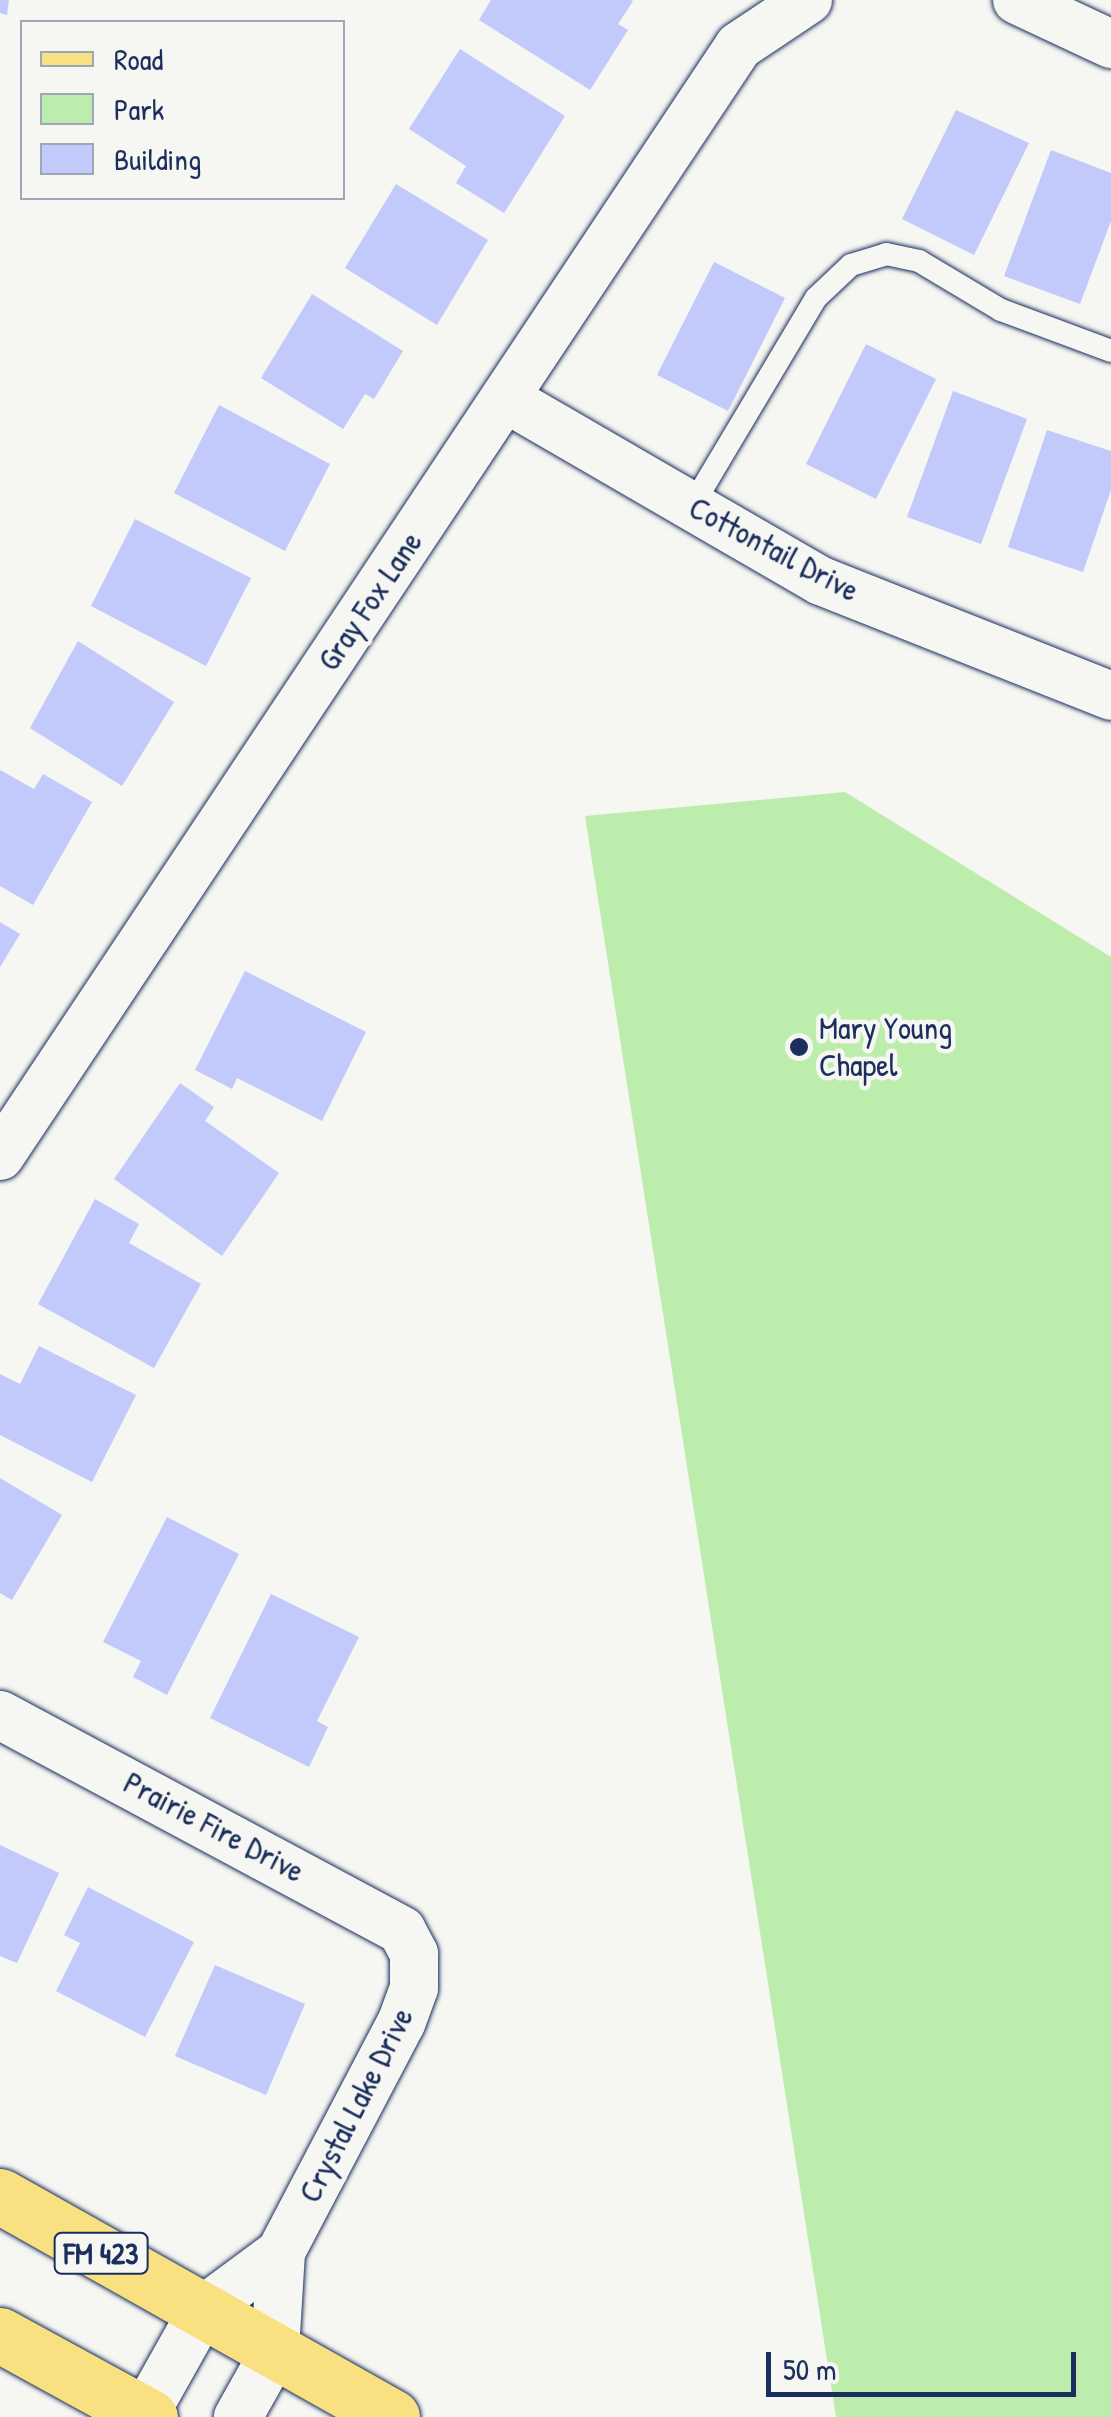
<!DOCTYPE html>
<html>
<head>
<meta charset="utf-8">
<style>
  body { margin:0 }
  #map { position:relative; width:1111px; height:2417px; overflow:hidden; background:#f6f6f2; font-family:"Patrick Hand",sans-serif }
  div>[style] { position:absolute }
  .green>* { inset:0; background:#bdedac }
  .building>* { inset:0; background:#c2c9fb }
  .roads { filter:drop-shadow(0 0 2px #1b2f5e) drop-shadow(0 0 2px #1b2f5e) }
  .lane>* { height:22px; margin:-11px; padding:0 11px; transform-origin:11px; border-radius:11px; background:#f6f6f2 }
  .street>* { height:48px; margin:-24px; padding:0 24px; transform-origin:24px; border-radius:24px; background:#f6f6f2 }
  .primary>* { height:55px; margin:-27.5px; padding:0 27.5px; transform-origin:27.5px; border-radius:27.5px; background:#f9e181 }
  .dots>* { width:28px; height:28px; translate:-50% -50%; box-sizing:border-box; border:5px solid #f6f6f2; border-radius:50% }
  span { translate:-50% -50%; white-space:nowrap; text-align:center; line-height:1.15; -webkit-text-stroke:9px #f6f6f2; paint-order:stroke }
  .shield-label span { padding:2px 8px; background:#f6f6f2; border:2px solid; border-radius:8px; -webkit-text-stroke-width:0 }
  .shield-label { font-size:30px; color:#1b2f5e; font-weight:700 }
  .street-label { font-size:32px; color:#1b2f5e }
  .poi-label { font-size:32px; color:#1b2f5e }
  .left { translate:0 -50%; text-align:left }
  .legend { position:absolute; left:20px; top:20px; width:325px; height:180px; box-sizing:border-box; background:#f6f6f2; border:2px solid #9ea6b7; margin:0; padding:12px 18px; list-style:none; font-size:30px; color:#1b2f5e }
  .legend li { display:flex; align-items:center; gap:20px; height:50px }
  .legend b { width:50px; border:2px solid #9ea6b7 }
  .scale { position:absolute; left:766px; top:2352px; width:310px; height:45px; box-sizing:border-box; border:5px solid #1b2f5e; border-top:0; padding-left:12px; font-size:30px; line-height:35px; white-space:nowrap; color:#1b2f5e; -webkit-text-stroke:8px #f6f6f2; paint-order:stroke }
</style>
</head>
<body>
<div id="map">
  <div class="green">
    <div style="clip-path:polygon(845px 792px,1111px 957px,1111px 2417px,836px 2417px,585px 816px)"></div>
  </div>
  <div class="building">
    <div style="clip-path:polygon(0 0,9px 0,7px 15px,0 13px)"></div>
    <div style="clip-path:polygon(491px 0,631px 0,633px 1px,618px 24px,628px 30px,590px 90px,479px 20px)"></div>
    <div style="clip-path:polygon(460px 49px,565px 116px,504px 213px,456px 183px,466px 166px,409px 129px)"></div>
    <div style="clip-path:polygon(956px 110px,1029px 143px,974px 255px,902px 219px)"></div>
    <div style="clip-path:polygon(1051px 150px,1111px 173px,1111px 221px,1080px 304px,1004px 276px)"></div>
    <div style="clip-path:polygon(396px 184px,488px 240px,437px 325px,345px 268px)"></div>
    <div style="clip-path:polygon(714px 262px,785px 298px,728px 411px,657px 375px)"></div>
    <div style="clip-path:polygon(312px 294px,403px 351px,374px 399px,365px 394px,343px 429px,261px 378px)"></div>
    <div style="clip-path:polygon(866px 344px,936px 379px,876px 499px,806px 464px)"></div>
    <div style="clip-path:polygon(953px 391px,1027px 419px,981px 544px,907px 517px)"></div>
    <div style="clip-path:polygon(219px 405px,330px 464px,285px 551px,174px 493px)"></div>
    <div style="clip-path:polygon(1047px 430px,1111px 451px,1111px 490px,1083px 572px,1008px 547px)"></div>
    <div style="clip-path:polygon(135px 519px,251px 578px,206px 666px,91px 606px)"></div>
    <div style="clip-path:polygon(78px 641px,174px 702px,122px 786px,30px 728px)"></div>
    <div style="clip-path:polygon(0 770px,34px 789px,43px 774px,92px 802px,33px 905px,0 886px)"></div>
    <div style="clip-path:polygon(0 922px,20px 934px,0 967px)"></div>
    <div style="clip-path:polygon(245px 971px,366px 1032px,322px 1121px,237px 1078px,232px 1089px,195px 1070px)"></div>
    <div style="clip-path:polygon(180px 1083px,214px 1107px,205px 1121px,279px 1173px,222px 1256px,114px 1179px)"></div>
    <div style="clip-path:polygon(95px 1199px,139px 1224px,129px 1243px,201px 1284px,154px 1368px,38px 1304px)"></div>
    <div style="clip-path:polygon(39px 1346px,136px 1395px,92px 1482px,0 1435px,0 1374px,20px 1384px)"></div>
    <div style="clip-path:polygon(0 1478px,62px 1515px,12px 1600px,0 1593px)"></div>
    <div style="clip-path:polygon(167px 1517px,239px 1554px,167px 1695px,133px 1677px,141px 1661px,103px 1642px)"></div>
    <div style="clip-path:polygon(271px 1594px,359px 1637px,317px 1721px,328px 1727px,309px 1767px,210px 1718px)"></div>
    <div style="clip-path:polygon(0 1845px,59px 1873px,17px 1963px,0 1956px)"></div>
    <div style="clip-path:polygon(88px 1887px,194px 1942px,145px 2037px,56px 1991px,80px 1943px,64px 1935px)"></div>
    <div style="clip-path:polygon(215px 1965px,305px 2004px,266px 2095px,175px 2056px)"></div>
  </div>
  <div class="roads">
    <div class="lane">
      <div style="left:692px;top:506px;width:242px;rotate:-59.2deg"></div>
      <div style="left:816px;top:298px;width:48px;rotate:-43.3deg"></div>
      <div style="left:851px;top:265px;width:37px;rotate:-17deg"></div>
      <div style="left:886px;top:254px;width:34px;rotate:12deg"></div>
      <div style="left:919px;top:261px;width:96px;rotate:30.9deg"></div>
      <div style="left:1001px;top:310px;width:117px;rotate:20.4deg"></div>
    </div>
    <div class="street">
      <div style="left:1017px;top:0;width:104px;rotate:25.1deg"></div>
      <div style="left:505px;top:398px;width:365px;rotate:30.1deg"></div>
      <div style="left:821px;top:581px;width:312px;rotate:21.6deg"></div>
      <div style="left:0;top:1156px;width:1333px;rotate:-56.35deg"></div>
      <div style="left:739px;top:46px;width:83px;rotate:-33.7deg"></div>
      <div style="left:0;top:1715px;width:456px;rotate:28.2deg"></div>
      <div style="left:402px;top:1931px;width:26px;rotate:62deg"></div>
      <div style="left:414px;top:1954px;width:34px;rotate:90deg"></div>
      <div style="left:414px;top:1988px;width:37px;rotate:110deg"></div>
      <div style="left:401px;top:2023px;width:259px;rotate:117.7deg"></div>
      <div style="left:143px;top:2417px;width:123px;rotate:-60.7deg"></div>
      <div style="left:203px;top:2310px;width:97px;rotate:-36.6deg"></div>
      <div style="left:281px;top:2252px;width:99px;rotate:93.5deg"></div>
      <div style="left:275px;top:2351px;width:76px;rotate:119.3deg"></div>
    </div>
    <div class="primary">
      <div style="left:0;top:2196px;width:450px;rotate:29.4deg"></div>
      <div style="left:0;top:2335px;width:171px;rotate:28.7deg"></div>
    </div>
  </div>
  <div class="dots">
    <div style="left:799px;top:1047px;background:#1b2f5e"></div>
  </div>
  <div class="shield-label">
    <span style="left:101px;top:2253px">FM 423</span>
  </div>
  <div class="street-label">
    <span style="left:774px;top:549px;rotate:28deg">Cottontail Drive</span>
    <span style="left:370px;top:601px;rotate:-56deg">Gray Fox Lane</span>
    <span style="left:214px;top:1827px;rotate:28deg">Prairie Fire Drive</span>
    <span style="left:356px;top:2105px;rotate:-63deg">Crystal Lake Drive</span>
  </div>
  <div class="poi-label">
    <span class="left" style="left:819px;top:1047px">Mary Young<br>Chapel</span>
  </div>
  <ul class="legend">
  <li><b style="height:12px;background:#f9e181"></b>Road</li>
  <li><b style="height:28px;background:#bdedac"></b>Park</li>
  <li><b style="height:28px;background:#c2c9fb"></b>Building</li>
  </ul>
  <div class="scale">50 m</div>
</div>
</body>
</html>
